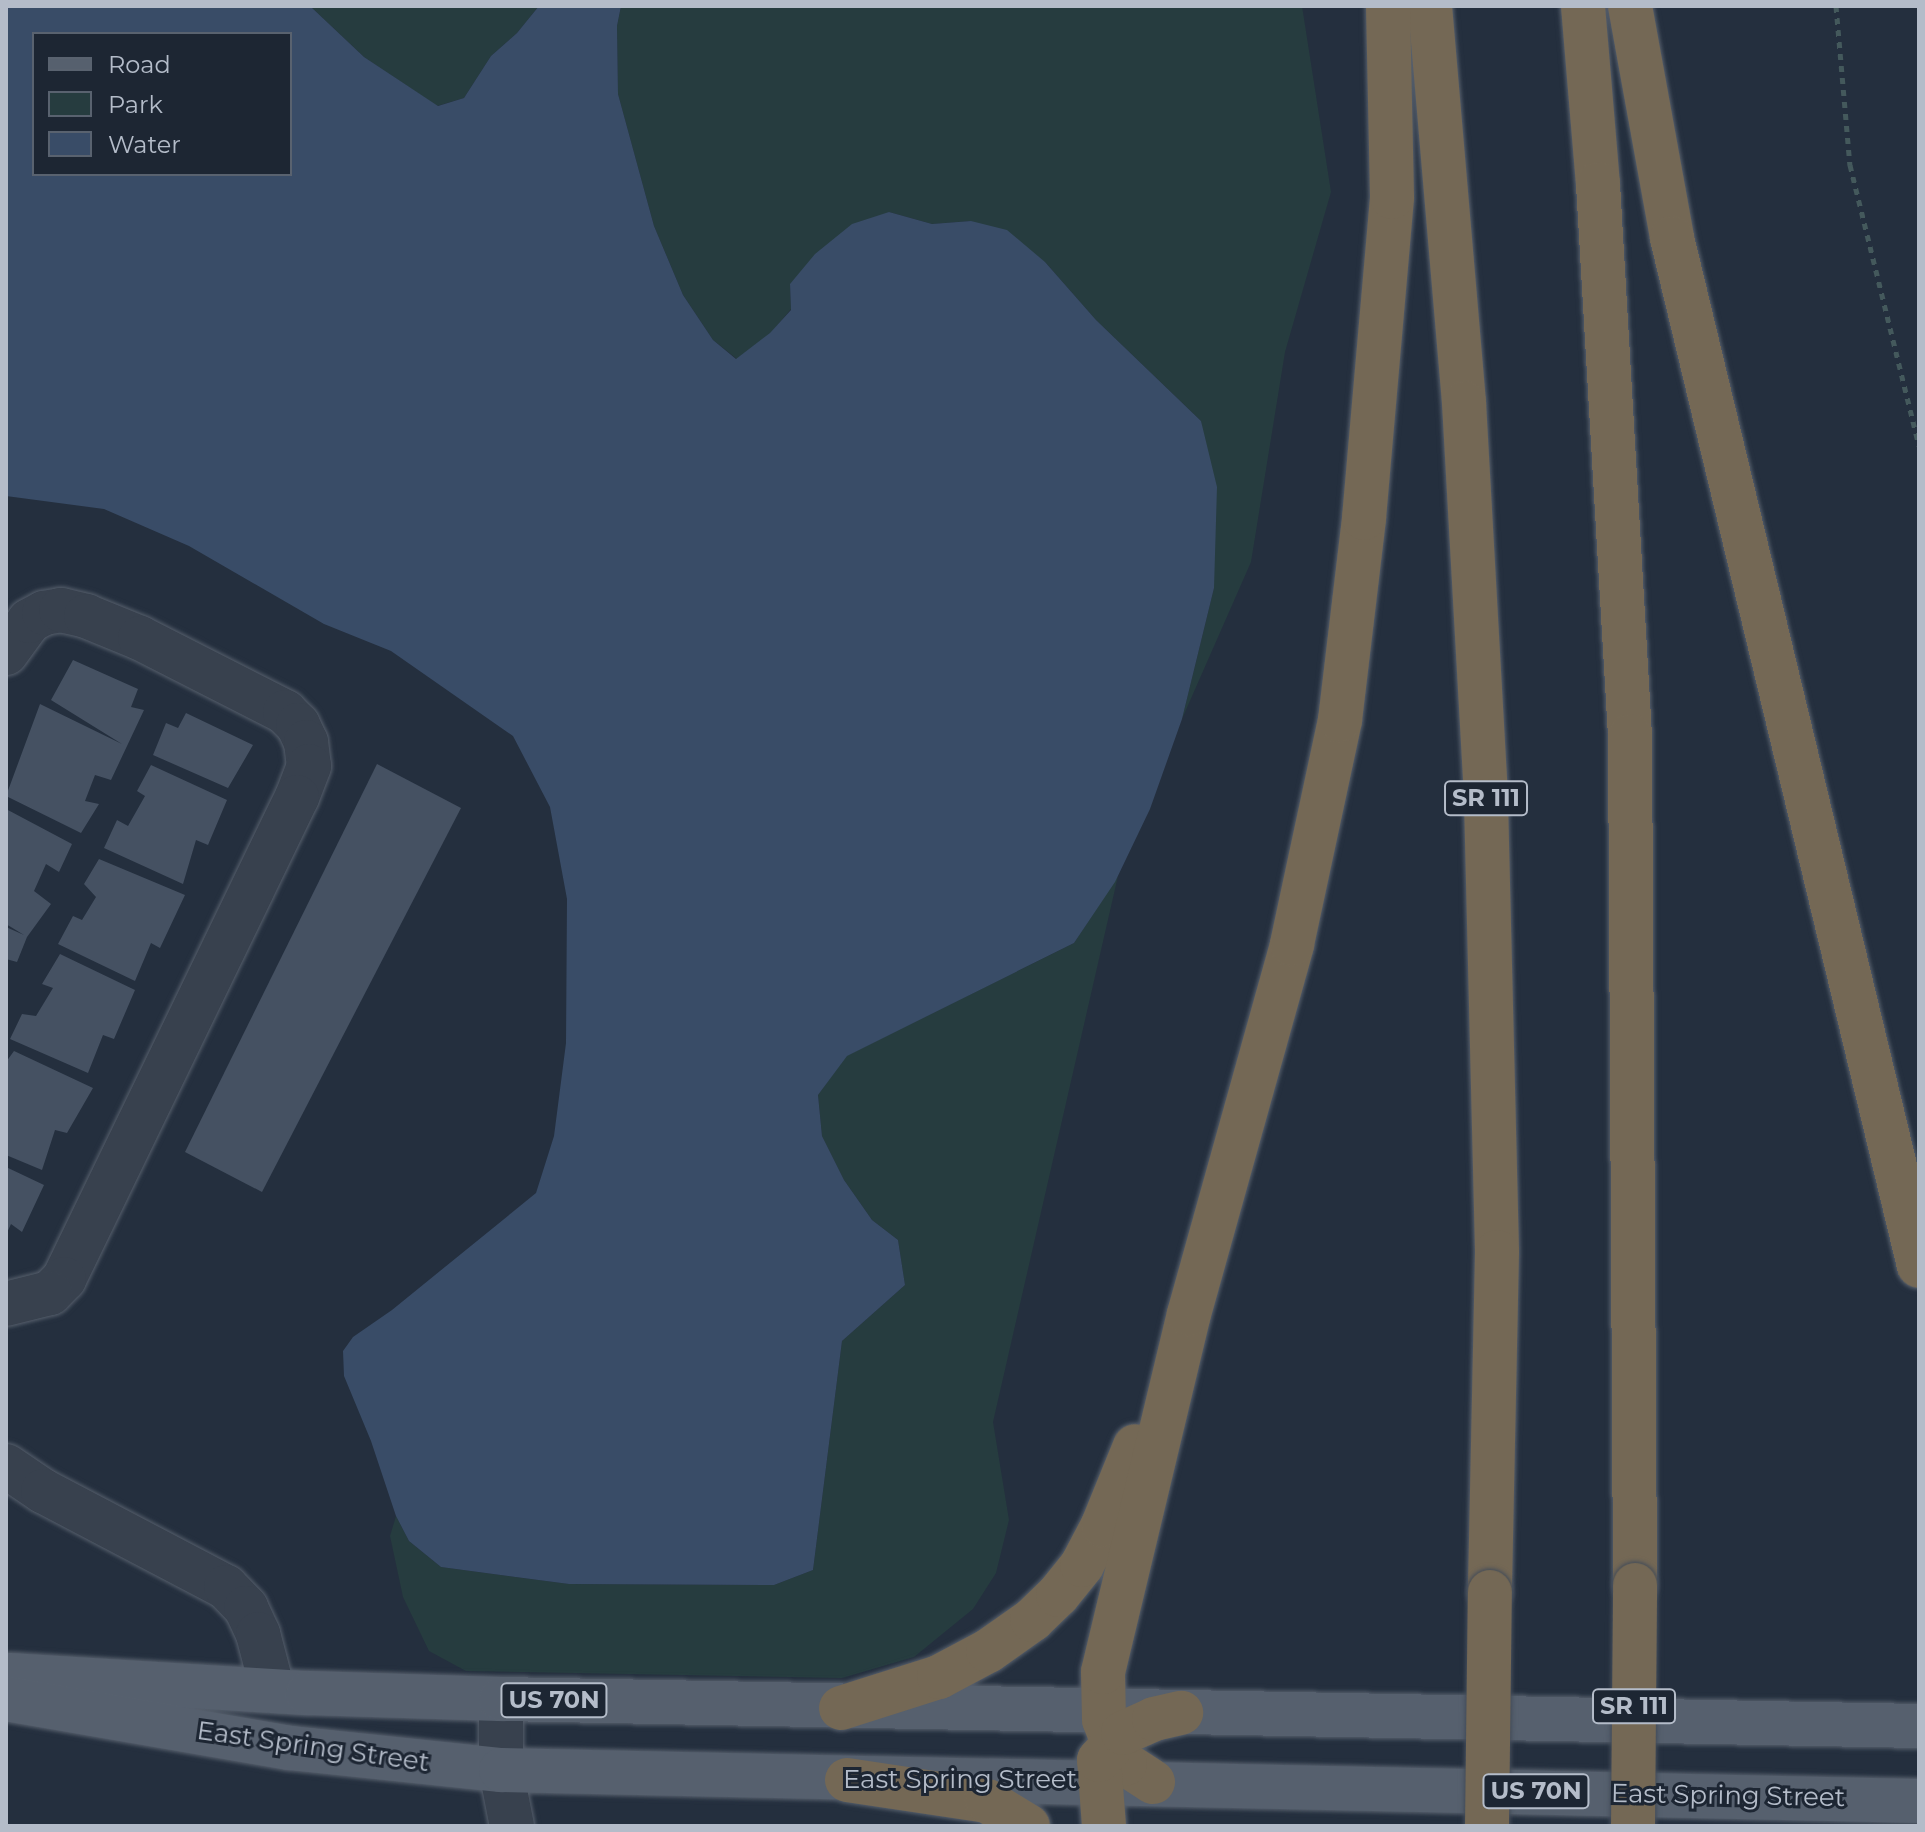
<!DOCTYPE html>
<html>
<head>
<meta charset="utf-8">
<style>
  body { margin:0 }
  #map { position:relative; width:1925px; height:1832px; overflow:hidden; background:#242f3e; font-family:Montserrat,sans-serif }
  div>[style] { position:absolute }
  .green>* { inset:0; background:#263c3f }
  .water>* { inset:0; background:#394c67 }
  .building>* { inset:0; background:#455162 }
  .path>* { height:5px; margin-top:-2.5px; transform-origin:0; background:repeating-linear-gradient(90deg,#44595c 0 6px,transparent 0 12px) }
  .roads { filter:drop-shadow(0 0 2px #565f6c) drop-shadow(0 0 2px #565f6c) }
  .minor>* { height:44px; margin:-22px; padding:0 22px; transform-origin:22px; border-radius:22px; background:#38414e }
  .major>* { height:44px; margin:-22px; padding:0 22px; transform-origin:22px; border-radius:22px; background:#56606e }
  .highway>* { height:44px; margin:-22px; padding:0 22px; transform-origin:22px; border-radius:22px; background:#746855 }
  .bridges { filter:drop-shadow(0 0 2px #434c59) drop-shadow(0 0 2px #434c59) }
  .highway-bridge>* { height:44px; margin:-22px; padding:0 22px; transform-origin:22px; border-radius:22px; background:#746855 }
  span { translate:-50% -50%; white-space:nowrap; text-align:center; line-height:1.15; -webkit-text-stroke:6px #1d2633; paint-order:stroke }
  .shield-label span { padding:2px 6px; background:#1d2633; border:2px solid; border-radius:6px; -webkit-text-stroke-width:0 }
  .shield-label { font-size:24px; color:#b4bcc9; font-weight:700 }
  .street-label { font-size:26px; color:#b4bcc9 }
  .frame { position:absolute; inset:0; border:8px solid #b4bcc9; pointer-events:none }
  .legend { position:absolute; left:32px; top:32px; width:260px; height:144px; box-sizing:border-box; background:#1d2633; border:2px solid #59626f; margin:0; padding:10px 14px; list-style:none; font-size:24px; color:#b4bcc9 }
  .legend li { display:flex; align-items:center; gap:16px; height:40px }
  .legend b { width:40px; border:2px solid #59626f }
</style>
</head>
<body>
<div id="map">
  <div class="green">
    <div style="clip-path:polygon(310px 6px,539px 6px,517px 33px,491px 56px,464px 98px,437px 106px,364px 57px)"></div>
    <div style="clip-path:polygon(621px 6px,1302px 6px,1331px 192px,1285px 352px,1251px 562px,1182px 719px,1214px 588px,1201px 421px,1096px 320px,1045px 262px,971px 221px,932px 224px,889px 212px,790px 284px,791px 309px,770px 334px,737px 359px,713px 340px,683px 295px,654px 226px,618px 94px,617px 26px)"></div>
    <div style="clip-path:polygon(1118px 876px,993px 1422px,1009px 1520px,996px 1573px,973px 1609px,914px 1657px,842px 1678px,466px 1671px,429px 1651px,403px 1597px,390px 1536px,396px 1516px,409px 1541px,441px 1567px,569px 1584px,774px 1585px,813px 1570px,842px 1341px,905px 1285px,898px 1240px,872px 1220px,844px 1180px,822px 1136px,818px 1095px,846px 1056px,1074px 943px)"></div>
  </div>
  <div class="water">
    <div style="clip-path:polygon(evenodd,6px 6px,310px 6px,364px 57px,438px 106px,464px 98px,491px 56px,517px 33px,539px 6px,621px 6px,617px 26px,618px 94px,654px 226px,683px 295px,713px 340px,736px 359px,770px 333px,791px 310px,790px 284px,815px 254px,852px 224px,889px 212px,932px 224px,971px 221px,1007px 230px,1045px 262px,1096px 320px,1201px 421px,1217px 487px,1214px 588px,1182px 719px,1150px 809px,1115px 882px,1074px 943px,847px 1056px,818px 1095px,822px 1136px,844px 1180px,872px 1220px,898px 1240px,905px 1285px,842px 1341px,813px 1570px,774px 1585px,569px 1584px,441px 1567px,409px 1541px,396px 1516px,371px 1441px,344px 1376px,343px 1351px,353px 1337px,392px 1310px,536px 1193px,554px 1136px,566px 1043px,567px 899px,550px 807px,513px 736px,391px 651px,324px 624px,189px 546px,104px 509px,6px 496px,6px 6px,34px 34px,290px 34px,290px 174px,34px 174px,34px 34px)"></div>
  </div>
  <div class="building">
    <div style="clip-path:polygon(73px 660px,138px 689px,131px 707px,144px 710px,111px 780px,95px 775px,85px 801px,99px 804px,81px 833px,6px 796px,40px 704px,122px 744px,51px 700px)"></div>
    <div style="clip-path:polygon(186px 713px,253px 745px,228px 788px,153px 755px,166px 723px,178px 728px)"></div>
    <div style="clip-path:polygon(377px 764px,461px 808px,262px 1192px,185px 1152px)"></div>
    <div style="clip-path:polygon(151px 765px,227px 800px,208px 845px,196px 840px,183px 884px,104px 848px,117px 820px,128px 826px,145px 796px,137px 791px)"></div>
    <div style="clip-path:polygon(6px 809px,72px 844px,59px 872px,46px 864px,34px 891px,51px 904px,27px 937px,17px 962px,6px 959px,6px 927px,24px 935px,6px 924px)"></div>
    <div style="clip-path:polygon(99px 859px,185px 895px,160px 948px,151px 943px,135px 981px,58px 944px,73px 916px,82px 920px,96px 897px,84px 884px)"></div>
    <div style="clip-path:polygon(60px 954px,135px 990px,114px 1039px,103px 1035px,88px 1073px,10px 1039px,22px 1014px,36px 1016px,53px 988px,42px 984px)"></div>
    <div style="clip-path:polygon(14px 1051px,93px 1088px,67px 1133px,55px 1130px,42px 1170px,6px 1155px,6px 1062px)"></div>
    <div style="clip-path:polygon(6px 1167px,44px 1185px,22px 1232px,11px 1224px,6px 1235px)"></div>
  </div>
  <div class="path">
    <div style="left:1836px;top:6px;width:160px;rotate:85deg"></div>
    <div style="left:1850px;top:165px;width:289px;rotate:76.2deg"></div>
  </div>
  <div class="roads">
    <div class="minor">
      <div style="left:6px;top:653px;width:39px;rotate:-54deg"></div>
      <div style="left:29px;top:621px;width:17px;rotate:-28deg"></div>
      <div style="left:44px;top:613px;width:17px;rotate:-10deg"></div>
      <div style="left:61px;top:610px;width:26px;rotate:13deg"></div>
      <div style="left:86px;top:616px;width:58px;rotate:22.2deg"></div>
      <div style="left:140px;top:638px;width:163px;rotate:27deg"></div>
      <div style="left:285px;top:712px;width:18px;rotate:45deg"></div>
      <div style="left:298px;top:725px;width:19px;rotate:65deg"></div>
      <div style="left:306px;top:742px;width:24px;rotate:83deg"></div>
      <div style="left:309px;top:766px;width:33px;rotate:111deg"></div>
      <div style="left:297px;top:797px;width:535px;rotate:115.8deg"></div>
      <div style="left:64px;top:1279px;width:20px;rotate:135deg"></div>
      <div style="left:50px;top:1293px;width:45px;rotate:166deg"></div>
      <div style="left:6px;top:1466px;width:45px;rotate:34deg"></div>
      <div style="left:43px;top:1491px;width:207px;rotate:27.7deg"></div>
      <div style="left:226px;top:1587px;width:29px;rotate:46deg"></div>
      <div style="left:246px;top:1608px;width:29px;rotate:65deg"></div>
      <div style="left:258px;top:1634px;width:59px;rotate:75.3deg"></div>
      <div style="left:501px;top:1699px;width:71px;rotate:90deg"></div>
      <div style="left:501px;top:1770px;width:57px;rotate:78.9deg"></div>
    </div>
    <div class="major">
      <div style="left:10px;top:1675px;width:299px;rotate:3.5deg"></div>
      <div style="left:308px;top:1693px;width:193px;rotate:1.8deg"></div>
      <div style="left:501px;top:1699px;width:1418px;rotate:1.09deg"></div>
      <div style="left:6px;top:1699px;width:288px;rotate:9.8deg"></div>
      <div style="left:290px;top:1748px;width:212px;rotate:6deg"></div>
      <div style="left:501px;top:1770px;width:1418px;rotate:1.25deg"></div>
    </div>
    <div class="highway">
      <div style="left:1430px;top:6px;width:398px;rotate:85.1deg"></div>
      <div style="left:1464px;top:403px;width:399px;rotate:86.8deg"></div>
      <div style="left:1486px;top:801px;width:451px;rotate:88.6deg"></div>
      <div style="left:1497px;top:1252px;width:340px;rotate:91.2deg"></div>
      <div style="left:1583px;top:6px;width:179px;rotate:85.2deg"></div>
      <div style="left:1598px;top:184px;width:553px;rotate:86.68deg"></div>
      <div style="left:1630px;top:736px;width:849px;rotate:89.66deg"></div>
      <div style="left:1630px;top:6px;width:236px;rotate:79.7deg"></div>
      <div style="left:1672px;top:238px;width:1057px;rotate:76.49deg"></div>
      <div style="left:841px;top:1708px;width:103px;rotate:-17.6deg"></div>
      <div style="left:939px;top:1677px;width:55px;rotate:-28deg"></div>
      <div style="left:988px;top:1651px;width:54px;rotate:-35.2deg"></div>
      <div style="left:1032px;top:1620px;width:36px;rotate:-44deg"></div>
      <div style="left:1058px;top:1595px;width:38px;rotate:-51deg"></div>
      <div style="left:1082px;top:1565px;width:45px;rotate:-62.3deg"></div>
      <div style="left:1103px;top:1525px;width:85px;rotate:-67.9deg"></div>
      <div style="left:847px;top:1780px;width:142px;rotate:8.5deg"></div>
      <div style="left:987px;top:1801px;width:48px;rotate:31.4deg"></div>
      <div style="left:1153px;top:1782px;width:33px;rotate:-147deg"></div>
      <div style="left:1125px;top:1764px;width:24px;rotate:-120deg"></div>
      <div style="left:1113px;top:1743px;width:25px;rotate:-111deg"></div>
      <div style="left:1104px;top:1720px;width:48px;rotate:-91.2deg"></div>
      <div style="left:1103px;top:1672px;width:368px;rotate:-76.5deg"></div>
      <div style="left:1189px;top:1314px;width:384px;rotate:-74.4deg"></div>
      <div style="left:1292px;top:944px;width:229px;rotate:-77.9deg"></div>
      <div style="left:1340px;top:720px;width:203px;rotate:-83.2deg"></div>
      <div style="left:1364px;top:518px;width:322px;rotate:-85deg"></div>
      <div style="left:1392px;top:197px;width:191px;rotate:-91.2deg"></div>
      <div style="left:1104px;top:1826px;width:66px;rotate:-94.3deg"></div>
      <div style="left:1099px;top:1760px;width:36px;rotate:-48deg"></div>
      <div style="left:1123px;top:1733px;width:34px;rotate:-24deg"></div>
      <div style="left:1154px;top:1719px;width:28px;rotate:-13deg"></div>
    </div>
  </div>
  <div class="bridges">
    <div class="highway-bridge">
      <div style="left:1487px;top:1826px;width:234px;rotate:-89.3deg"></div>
      <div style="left:1633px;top:1826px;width:241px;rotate:-89.5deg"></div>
    </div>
  </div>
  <div class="shield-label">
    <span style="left:1486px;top:798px">SR 111</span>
    <span style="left:554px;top:1700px">US 70N</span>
    <span style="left:1634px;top:1706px">SR 111</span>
    <span style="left:1536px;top:1791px">US 70N</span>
  </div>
  <div class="street-label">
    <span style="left:313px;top:1747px;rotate:8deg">East Spring Street</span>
    <span style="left:960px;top:1780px">East Spring Street</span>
    <span style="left:1728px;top:1796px;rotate:1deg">East Spring Street</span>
  </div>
  <div class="frame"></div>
  <ul class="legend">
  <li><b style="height:10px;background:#56606e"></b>Road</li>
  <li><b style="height:22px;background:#263c3f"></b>Park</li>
  <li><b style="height:22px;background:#394c67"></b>Water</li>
  </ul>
</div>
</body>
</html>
